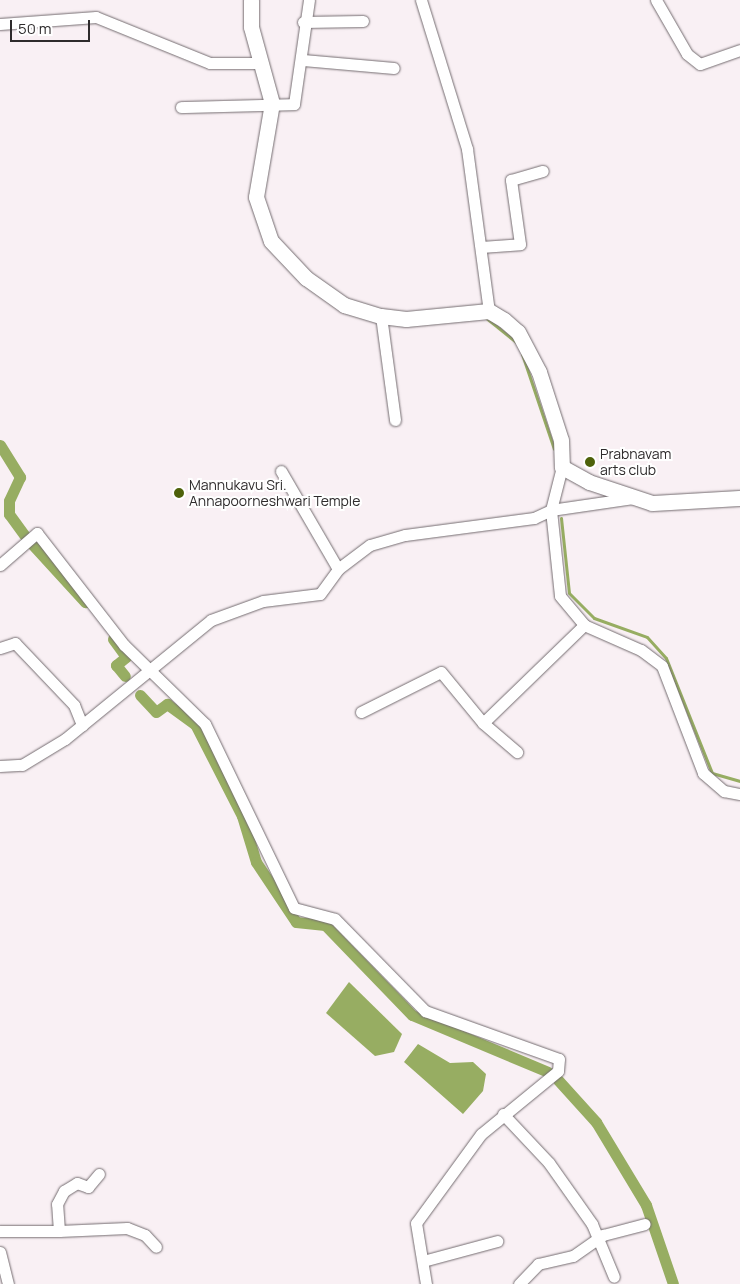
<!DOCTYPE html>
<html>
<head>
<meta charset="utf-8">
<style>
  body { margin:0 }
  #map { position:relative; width:740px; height:1284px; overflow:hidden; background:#f9f0f4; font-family:Manrope,sans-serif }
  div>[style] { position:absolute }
  .water>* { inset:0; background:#97ad62 }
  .stream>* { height:3px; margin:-1.5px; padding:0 1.5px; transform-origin:1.5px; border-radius:1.5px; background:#97ad62 }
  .canal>* { height:11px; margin:-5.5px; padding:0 5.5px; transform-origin:5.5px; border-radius:5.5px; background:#97ad62 }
  .roads { filter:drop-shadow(0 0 1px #746c70) drop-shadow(0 0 1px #746c70) }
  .minor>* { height:11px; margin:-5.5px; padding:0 5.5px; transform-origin:5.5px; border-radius:5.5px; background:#fff }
  .major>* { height:15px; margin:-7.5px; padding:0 7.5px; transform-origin:7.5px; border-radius:7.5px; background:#fff }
  .dots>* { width:14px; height:14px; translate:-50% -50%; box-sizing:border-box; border:2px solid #fff; border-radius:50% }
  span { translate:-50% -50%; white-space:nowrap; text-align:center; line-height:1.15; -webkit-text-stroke:4px #fff; paint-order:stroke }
  .poi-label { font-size:14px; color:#2e2b2c }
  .left { translate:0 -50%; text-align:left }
  .scale { position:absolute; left:10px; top:20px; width:80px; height:22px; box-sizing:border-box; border:2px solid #2e2b2c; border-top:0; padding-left:6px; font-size:15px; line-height:18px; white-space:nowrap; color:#2e2b2c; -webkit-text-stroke:4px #fff; paint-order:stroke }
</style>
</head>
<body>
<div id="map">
  <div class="water">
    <div style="clip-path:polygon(349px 982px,402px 1034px,394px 1052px,375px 1056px,326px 1013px)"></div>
    <div style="clip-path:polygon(418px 1044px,450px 1063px,473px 1062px,486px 1074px,483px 1091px,463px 1114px,404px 1062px)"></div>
  </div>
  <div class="stream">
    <div style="left:485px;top:317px;width:40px;rotate:39deg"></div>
    <div style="left:522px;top:354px;width:100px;rotate:71.4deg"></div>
    <div style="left:561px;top:518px;width:75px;rotate:83.9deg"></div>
    <div style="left:569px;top:593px;width:35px;rotate:45deg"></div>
    <div style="left:594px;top:618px;width:56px;rotate:19.7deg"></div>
    <div style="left:647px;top:637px;width:28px;rotate:48deg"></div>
    <div style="left:666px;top:658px;width:124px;rotate:68.2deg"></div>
    <div style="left:712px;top:773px;width:29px;rotate:16deg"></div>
  </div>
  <div class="canal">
    <div style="left:0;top:445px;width:38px;rotate:58deg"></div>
    <div style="left:20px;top:477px;width:26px;rotate:115deg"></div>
    <div style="left:9px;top:501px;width:13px;rotate:90deg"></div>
    <div style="left:9px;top:514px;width:26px;rotate:54deg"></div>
    <div style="left:32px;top:544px;width:79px;rotate:47.6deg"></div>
    <div style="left:113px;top:639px;width:22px;rotate:54deg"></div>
    <div style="left:126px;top:657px;width:13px;rotate:141deg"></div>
    <div style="left:116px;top:665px;width:14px;rotate:51deg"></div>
    <div style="left:140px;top:695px;width:23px;rotate:47deg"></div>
    <div style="left:156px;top:712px;width:14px;rotate:-36deg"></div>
    <div style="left:167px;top:704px;width:34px;rotate:36deg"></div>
    <div style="left:195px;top:724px;width:103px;rotate:62.9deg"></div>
    <div style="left:242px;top:816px;width:48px;rotate:73.1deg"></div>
    <div style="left:256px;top:862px;width:72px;rotate:56.3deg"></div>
    <div style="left:296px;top:922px;width:29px;rotate:6deg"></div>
    <div style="left:325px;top:925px;width:125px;rotate:46deg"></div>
    <div style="left:412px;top:1015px;width:147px;rotate:22.7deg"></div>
    <div style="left:558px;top:1080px;width:57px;rotate:47.9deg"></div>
    <div style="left:596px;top:1122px;width:97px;rotate:58.9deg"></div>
    <div style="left:646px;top:1205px;width:83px;rotate:71.1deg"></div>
  </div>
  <div class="roads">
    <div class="minor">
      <div style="left:421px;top:0;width:156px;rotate:72.8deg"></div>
      <div style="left:467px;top:149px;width:163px;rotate:82.3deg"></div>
      <div style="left:656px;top:0;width:62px;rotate:60.1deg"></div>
      <div style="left:687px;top:54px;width:16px;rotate:38deg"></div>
      <div style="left:700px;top:64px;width:42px;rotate:-19.3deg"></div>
      <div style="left:303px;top:22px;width:60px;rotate:-1deg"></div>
      <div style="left:0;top:24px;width:96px;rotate:-4.2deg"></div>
      <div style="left:96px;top:17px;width:123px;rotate:22deg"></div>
      <div style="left:210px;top:63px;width:51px"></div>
      <div style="left:303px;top:60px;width:91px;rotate:5deg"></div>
      <div style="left:181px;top:107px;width:113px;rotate:-1.5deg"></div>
      <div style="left:294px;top:104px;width:105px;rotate:-81.8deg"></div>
      <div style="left:481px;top:247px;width:39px;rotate:-4deg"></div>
      <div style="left:520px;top:244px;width:65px;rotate:-98deg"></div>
      <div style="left:511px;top:180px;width:33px;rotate:-16deg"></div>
      <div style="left:381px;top:316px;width:105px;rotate:82.3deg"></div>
      <div style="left:281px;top:471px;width:113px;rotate:59.8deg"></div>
      <div style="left:633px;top:498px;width:83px;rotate:171.7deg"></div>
      <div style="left:551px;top:510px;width:86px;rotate:84deg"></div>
      <div style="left:560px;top:596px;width:38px;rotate:50deg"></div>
      <div style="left:584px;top:625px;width:62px;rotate:23.7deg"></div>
      <div style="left:641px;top:650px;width:26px;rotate:37deg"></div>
      <div style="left:662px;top:666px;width:115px;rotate:69deg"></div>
      <div style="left:703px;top:773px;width:28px;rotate:41deg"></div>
      <div style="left:724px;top:791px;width:16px;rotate:11deg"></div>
      <div style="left:0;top:565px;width:49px;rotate:-40.9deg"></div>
      <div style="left:37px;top:533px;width:142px;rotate:52.2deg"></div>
      <div style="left:124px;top:645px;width:113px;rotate:44.3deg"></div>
      <div style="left:205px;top:724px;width:204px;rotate:64.2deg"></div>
      <div style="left:294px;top:908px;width:42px;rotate:15deg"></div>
      <div style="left:335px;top:919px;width:129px;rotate:45.6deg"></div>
      <div style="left:425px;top:1011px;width:142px;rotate:19.7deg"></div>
      <div style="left:559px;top:1059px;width:12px;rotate:95deg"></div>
      <div style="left:558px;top:1071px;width:99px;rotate:140.7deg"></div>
      <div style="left:481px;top:1134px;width:110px;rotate:126.1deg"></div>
      <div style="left:416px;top:1223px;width:62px;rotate:80.7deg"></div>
      <div style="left:0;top:648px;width:16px;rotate:-18deg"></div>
      <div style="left:15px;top:643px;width:86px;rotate:46.4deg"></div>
      <div style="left:74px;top:705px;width:22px;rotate:68deg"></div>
      <div style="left:361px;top:712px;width:89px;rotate:-26.6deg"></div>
      <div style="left:441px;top:672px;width:66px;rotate:50.5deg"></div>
      <div style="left:483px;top:723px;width:45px;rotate:40.5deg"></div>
      <div style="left:483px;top:723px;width:141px;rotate:-44.1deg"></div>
      <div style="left:0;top:766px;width:22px;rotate:-3deg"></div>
      <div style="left:22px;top:765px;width:50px;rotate:-31.2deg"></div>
      <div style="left:65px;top:739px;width:188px;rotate:-39.2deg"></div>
      <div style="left:211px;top:620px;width:55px;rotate:-20.1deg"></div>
      <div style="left:263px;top:601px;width:57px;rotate:-7deg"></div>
      <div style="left:320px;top:594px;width:31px;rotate:-54deg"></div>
      <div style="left:338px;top:569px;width:40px;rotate:-37deg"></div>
      <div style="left:370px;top:545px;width:36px;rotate:-16deg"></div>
      <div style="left:405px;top:535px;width:130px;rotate:-7.5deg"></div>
      <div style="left:534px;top:518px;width:19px;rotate:-25deg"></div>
      <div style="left:551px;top:510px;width:44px;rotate:-75.7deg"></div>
      <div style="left:503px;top:1114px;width:67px;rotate:46.8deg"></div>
      <div style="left:549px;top:1163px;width:75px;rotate:54.8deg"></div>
      <div style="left:592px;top:1224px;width:57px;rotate:67.5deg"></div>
      <div style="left:0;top:1231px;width:59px"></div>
      <div style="left:59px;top:1231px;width:27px;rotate:-94deg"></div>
      <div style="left:57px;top:1204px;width:15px;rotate:-62deg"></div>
      <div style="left:64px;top:1191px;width:15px;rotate:-32deg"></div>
      <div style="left:77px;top:1183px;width:12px;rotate:20deg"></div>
      <div style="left:88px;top:1187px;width:17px;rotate:-50deg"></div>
      <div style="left:59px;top:1231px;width:68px;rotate:-2.5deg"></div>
      <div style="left:127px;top:1228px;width:19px;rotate:21deg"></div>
      <div style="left:145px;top:1235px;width:16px;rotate:47deg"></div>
      <div style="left:0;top:1252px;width:33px;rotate:76deg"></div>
      <div style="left:423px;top:1261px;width:77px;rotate:-15.1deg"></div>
      <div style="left:519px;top:1284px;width:28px;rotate:-46deg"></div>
      <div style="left:538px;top:1264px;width:36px;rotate:-13deg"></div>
      <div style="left:573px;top:1256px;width:37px;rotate:-35deg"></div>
      <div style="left:603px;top:1235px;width:43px;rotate:-14.7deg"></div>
    </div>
    <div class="major">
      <div style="left:251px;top:0;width:27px;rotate:90deg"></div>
      <div style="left:251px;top:27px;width:79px;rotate:74.6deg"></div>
      <div style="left:272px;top:103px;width:95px;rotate:99.7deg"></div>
      <div style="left:256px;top:197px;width:46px;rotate:71.2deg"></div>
      <div style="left:271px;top:241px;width:51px;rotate:46.6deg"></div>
      <div style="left:306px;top:278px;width:47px;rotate:35.4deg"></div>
      <div style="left:344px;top:305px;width:39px;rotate:17deg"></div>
      <div style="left:381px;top:316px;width:25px;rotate:7deg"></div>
      <div style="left:406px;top:319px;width:83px;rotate:-5.5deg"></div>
      <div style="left:489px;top:311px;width:17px;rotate:31deg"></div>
      <div style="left:504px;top:320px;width:18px;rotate:41deg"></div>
      <div style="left:518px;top:332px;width:45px;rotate:62.3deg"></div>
      <div style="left:539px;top:372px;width:71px;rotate:72.1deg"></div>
      <div style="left:561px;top:440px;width:27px;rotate:88deg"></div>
      <div style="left:562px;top:467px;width:31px;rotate:29deg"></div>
      <div style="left:589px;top:482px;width:66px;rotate:18.4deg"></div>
      <div style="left:652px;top:503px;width:88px;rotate:-3.3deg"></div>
    </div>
  </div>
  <div class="dots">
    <div style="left:590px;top:462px;background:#4e610a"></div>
    <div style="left:179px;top:493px;background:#4e610a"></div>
  </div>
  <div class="poi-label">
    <span class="left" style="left:600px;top:462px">Prabnavam<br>arts club</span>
    <span class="left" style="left:189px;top:493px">Mannukavu Sri.<br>Annapoorneshwari Temple</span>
  </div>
  <div class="scale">50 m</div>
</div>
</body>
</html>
